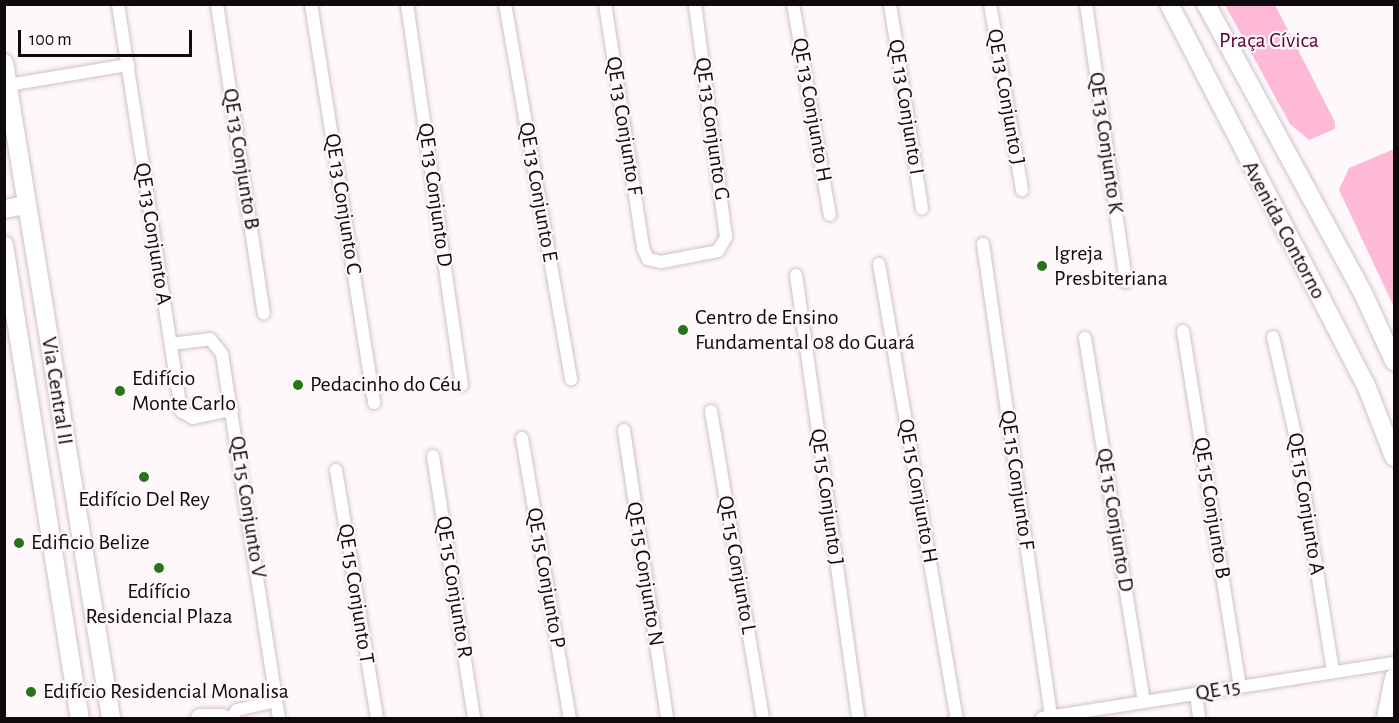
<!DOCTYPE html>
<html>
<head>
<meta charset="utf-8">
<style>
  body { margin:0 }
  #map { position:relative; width:1399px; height:723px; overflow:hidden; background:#fef8fb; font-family:"Alegreya Sans",sans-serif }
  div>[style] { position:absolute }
  .green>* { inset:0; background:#fdb9d6 }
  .roads { filter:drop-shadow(0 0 2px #d0c2c8) drop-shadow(0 0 2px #d0c2c8) }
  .street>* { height:12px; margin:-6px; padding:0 6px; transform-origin:6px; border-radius:6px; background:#fff }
  .secondary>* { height:18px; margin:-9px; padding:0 9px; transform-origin:9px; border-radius:9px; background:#fff }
  .dots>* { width:16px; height:16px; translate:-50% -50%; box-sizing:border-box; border:3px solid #fef8fb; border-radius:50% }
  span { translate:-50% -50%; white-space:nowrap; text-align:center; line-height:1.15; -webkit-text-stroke:4.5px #fef8fb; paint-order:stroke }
  .park-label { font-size:22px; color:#560535 }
  .street-label { font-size:22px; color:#0f0a0c }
  .poi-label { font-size:22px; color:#0f0a0c }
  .left { translate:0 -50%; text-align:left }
  .frame { position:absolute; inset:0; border:6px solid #0f0a0c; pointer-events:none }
  .scale { position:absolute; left:18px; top:30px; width:174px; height:27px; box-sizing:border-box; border:3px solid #0f0a0c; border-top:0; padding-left:8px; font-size:18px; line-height:21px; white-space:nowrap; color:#0f0a0c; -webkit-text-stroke:4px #fef8fb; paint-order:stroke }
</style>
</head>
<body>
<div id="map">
  <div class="green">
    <div style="clip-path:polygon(1225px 5px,1275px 5px,1335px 122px,1335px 129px,1309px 140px,1290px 124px)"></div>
    <div style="clip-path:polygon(1394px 149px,1394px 307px,1339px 190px,1349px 168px)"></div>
  </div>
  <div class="roads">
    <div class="street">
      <div style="left:118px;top:4px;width:412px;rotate:81.2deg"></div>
      <div style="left:181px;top:411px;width:14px;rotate:30deg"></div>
      <div style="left:193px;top:418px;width:40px;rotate:-12deg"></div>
      <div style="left:217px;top:4px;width:313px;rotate:81.4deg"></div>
      <div style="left:311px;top:4px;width:404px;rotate:81deg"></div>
      <div style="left:407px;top:4px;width:385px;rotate:81.8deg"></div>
      <div style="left:505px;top:4px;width:381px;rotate:80deg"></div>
      <div style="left:605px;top:4px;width:247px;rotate:81.1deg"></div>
      <div style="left:643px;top:248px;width:12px;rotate:66deg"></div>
      <div style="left:648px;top:259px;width:13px;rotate:13deg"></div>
      <div style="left:661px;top:262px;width:58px;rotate:-10.9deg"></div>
      <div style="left:718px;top:251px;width:16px;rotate:-60deg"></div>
      <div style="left:726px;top:237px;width:235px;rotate:-97.6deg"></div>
      <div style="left:793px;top:4px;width:214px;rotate:80.1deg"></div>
      <div style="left:890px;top:4px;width:207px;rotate:81.1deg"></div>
      <div style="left:990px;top:4px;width:189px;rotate:80.2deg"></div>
      <div style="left:1086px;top:4px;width:281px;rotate:81.8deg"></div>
      <div style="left:8px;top:85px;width:122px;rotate:-9.5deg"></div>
      <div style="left:983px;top:244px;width:478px;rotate:81.8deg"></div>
      <div style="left:879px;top:264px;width:461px;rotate:80.3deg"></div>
      <div style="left:796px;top:275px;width:447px;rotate:82deg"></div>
      <div style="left:1183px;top:331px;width:360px;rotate:80.9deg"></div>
      <div style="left:1273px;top:337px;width:99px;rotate:77.2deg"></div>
      <div style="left:1295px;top:434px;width:241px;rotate:80.9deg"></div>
      <div style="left:1085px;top:338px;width:368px;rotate:80.8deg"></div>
      <div style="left:171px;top:344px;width:39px;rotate:-7deg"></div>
      <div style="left:210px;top:339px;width:19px;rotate:51deg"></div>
      <div style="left:222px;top:354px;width:368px;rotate:81.1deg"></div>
      <div style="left:711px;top:411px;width:311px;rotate:80.4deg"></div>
      <div style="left:624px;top:430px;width:291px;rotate:81.5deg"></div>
      <div style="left:522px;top:438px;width:284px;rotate:80.3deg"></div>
      <div style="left:433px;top:456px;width:265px;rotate:81.1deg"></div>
      <div style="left:336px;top:470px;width:251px;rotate:80.6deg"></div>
      <div style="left:1196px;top:693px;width:25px;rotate:83deg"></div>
      <div style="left:231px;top:718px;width:10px;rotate:-53deg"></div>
      <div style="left:237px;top:710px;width:40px;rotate:-13deg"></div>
      <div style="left:1042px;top:718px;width:356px;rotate:-8.9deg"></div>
    </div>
    <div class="secondary">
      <div style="left:1169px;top:4px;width:429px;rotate:62.7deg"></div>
      <div style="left:1366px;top:385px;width:77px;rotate:68.7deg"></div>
      <div style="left:1206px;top:4px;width:327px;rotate:61.5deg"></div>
      <div style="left:1362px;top:291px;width:77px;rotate:65.4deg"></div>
      <div style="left:4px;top:63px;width:664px;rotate:80.72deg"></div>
      <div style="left:4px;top:209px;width:23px;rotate:-10deg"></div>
      <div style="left:4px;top:245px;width:479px;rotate:80.9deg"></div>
      <div style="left:200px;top:718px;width:22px"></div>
      <div style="left:1386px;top:718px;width:41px;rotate:-78.7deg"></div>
    </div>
  </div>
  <div class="dots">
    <div style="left:1042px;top:266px;background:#28741b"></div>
    <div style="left:683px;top:330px;background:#28741b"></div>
    <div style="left:298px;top:385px;background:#28741b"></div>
    <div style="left:120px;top:391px;background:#28741b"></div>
    <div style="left:144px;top:477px;background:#28741b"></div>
    <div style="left:19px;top:543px;background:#28741b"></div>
    <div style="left:159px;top:568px;background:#28741b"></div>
    <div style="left:31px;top:692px;background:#28741b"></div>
  </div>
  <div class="park-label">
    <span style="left:1269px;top:41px">Praça Cívica</span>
  </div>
  <div class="street-label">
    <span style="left:1006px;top:97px;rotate:80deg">QE 13 Conjunto J</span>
    <span style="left:906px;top:107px;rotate:81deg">QE 13 Conjunto I</span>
    <span style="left:812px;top:110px;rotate:80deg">QE 13 Conjunto H</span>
    <span style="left:624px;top:126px;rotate:81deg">QE 13 Conjunto F</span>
    <span style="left:712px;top:129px;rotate:82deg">QE 13 Conjunto G</span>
    <span style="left:1106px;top:143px;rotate:82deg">QE 13 Conjunto K</span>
    <span style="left:241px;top:159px;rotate:81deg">QE 13 Conjunto B</span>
    <span style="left:538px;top:192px;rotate:80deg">QE 13 Conjunto E</span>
    <span style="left:435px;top:195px;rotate:82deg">QE 13 Conjunto D</span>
    <span style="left:343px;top:204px;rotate:81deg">QE 13 Conjunto C</span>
    <span style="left:1284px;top:230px;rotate:62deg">Avenida Contorno</span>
    <span style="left:153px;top:234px;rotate:81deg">QE 13 Conjunto A</span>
    <span style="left:57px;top:391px;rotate:81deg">Via Central II</span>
    <span style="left:1017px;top:480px;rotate:82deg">QE 15 Conjunto F</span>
    <span style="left:918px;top:491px;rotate:80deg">QE 15 Conjunto H</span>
    <span style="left:827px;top:497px;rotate:82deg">QE 15 Conjunto J</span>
    <span style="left:1306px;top:504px;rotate:81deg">QE 15 Conjunto A</span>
    <span style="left:248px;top:507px;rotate:81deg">QE 15 Conjunto V</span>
    <span style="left:1212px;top:508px;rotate:81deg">QE 15 Conjunto B</span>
    <span style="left:1115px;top:520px;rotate:81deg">QE 15 Conjunto D</span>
    <span style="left:737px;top:565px;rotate:80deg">QE 15 Conjunto L</span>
    <span style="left:645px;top:574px;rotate:81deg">QE 15 Conjunto N</span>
    <span style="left:546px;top:578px;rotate:80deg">QE 15 Conjunto P</span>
    <span style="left:454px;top:587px;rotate:81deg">QE 15 Conjunto R</span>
    <span style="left:356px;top:594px;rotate:81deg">QE 15 Conjunto T</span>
    <span style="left:1218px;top:690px;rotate:-10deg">QE 15</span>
  </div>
  <div class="poi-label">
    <span class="left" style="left:1054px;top:266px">Igreja<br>Presbiteriana</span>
    <span class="left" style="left:695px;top:330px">Centro de Ensino<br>Fundamental 08 do Guará</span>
    <span class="left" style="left:132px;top:391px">Edifício<br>Monte Carlo</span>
    <span class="left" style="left:310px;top:385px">Pedacinho do Céu</span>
    <span style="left:144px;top:500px">Edifício Del Rey</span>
    <span class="left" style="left:31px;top:543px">Edificio Belize</span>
    <span style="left:159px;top:604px">Edífício<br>Residencial Plaza</span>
    <span class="left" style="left:43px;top:692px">Edifício Residencial Monalisa</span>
  </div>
  <div class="frame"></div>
  <div class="scale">100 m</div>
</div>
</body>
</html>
